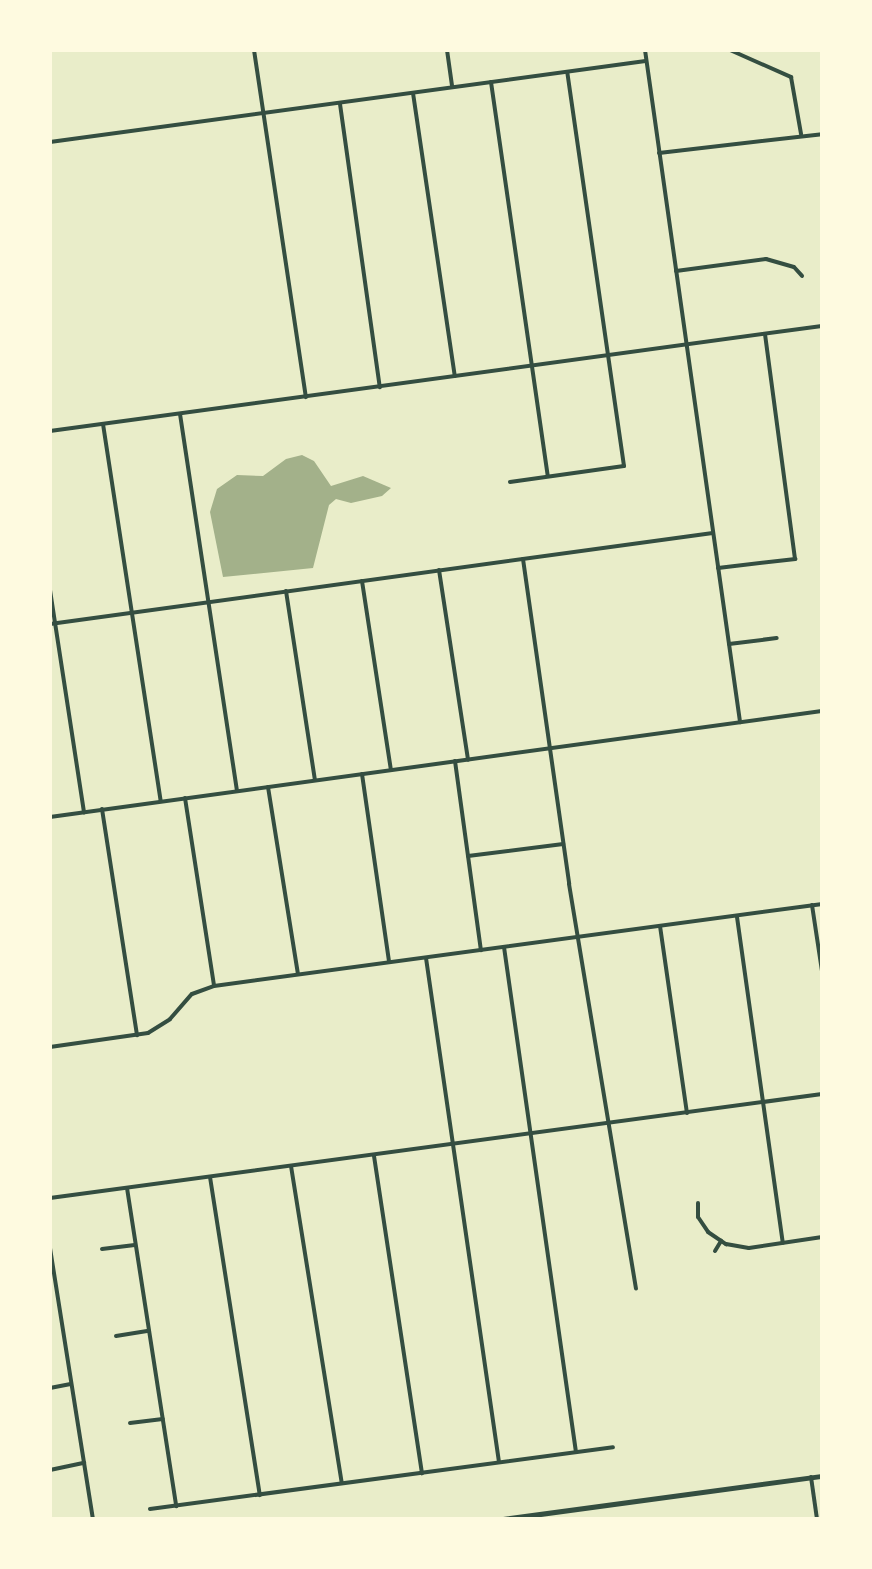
<!DOCTYPE html>
<html>
<head>
<meta charset="utf-8">
<style>
  body { margin:0 }
  #map { position:relative; width:872px; height:1569px; overflow:hidden; background:#e9edc9; font-family:"Noto Sans",sans-serif }
  div>[style] { position:absolute }
  .water>* { inset:0; background:#a3b18a }
  .minor>* { height:4px; margin:-2px; padding:0 2px; transform-origin:2px; border-radius:2px; background:#344e41 }
  .tertiary>* { height:4px; margin:-2px; padding:0 2px; transform-origin:2px; border-radius:2px; background:#344e41 }
  .secondary>* { height:5px; margin:-2.5px; padding:0 2.5px; transform-origin:2.5px; border-radius:2.5px; background:#344e41 }
  span { translate:-50% -50%; white-space:nowrap; text-align:center; line-height:1.15; -webkit-text-stroke:8px #fefae0; paint-order:stroke }
  .frame { position:absolute; inset:0; border:52px solid #fefae0; pointer-events:none }
</style>
</head>
<body>
<div id="map">
  <div class="water">
    <div style="clip-path:polygon(302px 455px,314px 461px,331px 486px,363px 476px,391px 488px,382px 496px,351px 503px,336px 499px,329px 505px,313px 568px,223px 577px,210px 512px,217px 489px,237px 475px,263px 476px,286px 459px)"></div>
  </div>
  <div class="minor">
    <div style="left:254px;top:50px;width:351px;rotate:81.5deg"></div>
    <div style="left:447px;top:50px;width:37px;rotate:82deg"></div>
    <div style="left:645px;top:50px;width:679px;rotate:81.95deg"></div>
    <div style="left:730px;top:50px;width:67px;rotate:23.9deg"></div>
    <div style="left:791px;top:77px;width:58px;rotate:80deg"></div>
    <div style="left:491px;top:82px;width:398px;rotate:81.8deg"></div>
    <div style="left:413px;top:93px;width:286px;rotate:81.6deg"></div>
    <div style="left:340px;top:104px;width:286px;rotate:82deg"></div>
    <div style="left:50px;top:142px;width:601px;rotate:-7.74deg"></div>
    <div style="left:659px;top:153px;width:164px;rotate:-6.6deg"></div>
    <div style="left:676px;top:271px;width:91px;rotate:-7.6deg"></div>
    <div style="left:766px;top:259px;width:29px;rotate:16deg"></div>
    <div style="left:794px;top:267px;width:12px;rotate:48deg"></div>
    <div style="left:180px;top:414px;width:381px;rotate:81.4deg"></div>
    <div style="left:103px;top:424px;width:381px;rotate:81.3deg"></div>
    <div style="left:510px;top:482px;width:115px;rotate:-8deg"></div>
    <div style="left:624px;top:466px;width:398px;rotate:-98.2deg"></div>
    <div style="left:523px;top:559px;width:328px;rotate:81.9deg"></div>
    <div style="left:569px;top:884px;width:410px;rotate:80.6deg"></div>
    <div style="left:718px;top:568px;width:78px;rotate:-6.7deg"></div>
    <div style="left:795px;top:559px;width:227px;rotate:-97.6deg"></div>
    <div style="left:439px;top:570px;width:192px;rotate:81.3deg"></div>
    <div style="left:362px;top:581px;width:191px;rotate:81.3deg"></div>
    <div style="left:50px;top:590px;width:225px;rotate:81.3deg"></div>
    <div style="left:286px;top:591px;width:191px;rotate:81.3deg"></div>
    <div style="left:50px;top:624px;width:669px;rotate:-7.82deg"></div>
    <div style="left:729px;top:644px;width:48px;rotate:-7.1deg"></div>
    <div style="left:455px;top:761px;width:191px;rotate:82.2deg"></div>
    <div style="left:362px;top:774px;width:190px;rotate:81.8deg"></div>
    <div style="left:268px;top:787px;width:189px;rotate:80.9deg"></div>
    <div style="left:185px;top:798px;width:189px;rotate:81.2deg"></div>
    <div style="left:102px;top:809px;width:229px;rotate:81.2deg"></div>
    <div style="left:468px;top:856px;width:96px;rotate:-7.2deg"></div>
    <div style="left:812px;top:905px;width:67px;rotate:81.4deg"></div>
    <div style="left:737px;top:917px;width:329px;rotate:82deg"></div>
    <div style="left:660px;top:926px;width:189px;rotate:81.8deg"></div>
    <div style="left:504px;top:947px;width:510px;rotate:81.89deg"></div>
    <div style="left:426px;top:958px;width:509px;rotate:81.76deg"></div>
    <div style="left:50px;top:1047px;width:99px;rotate:-8.1deg"></div>
    <div style="left:148px;top:1033px;width:26px;rotate:-32deg"></div>
    <div style="left:170px;top:1019px;width:33px;rotate:-49deg"></div>
    <div style="left:192px;top:994px;width:23px;rotate:-20deg"></div>
    <div style="left:214px;top:986px;width:614px;rotate:-7.68deg"></div>
    <div style="left:374px;top:1156px;width:321px;rotate:81.4deg"></div>
    <div style="left:291px;top:1166px;width:321px;rotate:80.9deg"></div>
    <div style="left:210px;top:1177px;width:322px;rotate:81.1deg"></div>
    <div style="left:127px;top:1188px;width:322px;rotate:81.2deg"></div>
    <div style="left:698px;top:1203px;width:14px;rotate:90deg"></div>
    <div style="left:698px;top:1217px;width:18px;rotate:56deg"></div>
    <div style="left:708px;top:1232px;width:22px;rotate:34deg"></div>
    <div style="left:726px;top:1244px;width:23px;rotate:10deg"></div>
    <div style="left:749px;top:1248px;width:74px;rotate:-8.6deg"></div>
    <div style="left:102px;top:1249px;width:33px;rotate:-7deg"></div>
    <div style="left:715px;top:1251px;width:12px;rotate:-59deg"></div>
    <div style="left:116px;top:1336px;width:33px;rotate:-9deg"></div>
    <div style="left:50px;top:1388px;width:21px;rotate:-11deg"></div>
    <div style="left:130px;top:1423px;width:33px;rotate:-7deg"></div>
    <div style="left:50px;top:1470px;width:35px;rotate:-12deg"></div>
    <div style="left:811px;top:1477px;width:42px;rotate:81.9deg"></div>
    <div style="left:150px;top:1509px;width:467px;rotate:-7.6deg"></div>
  </div>
  <div class="tertiary">
    <div style="left:50px;top:431px;width:779px;rotate:-7.75deg"></div>
    <div style="left:50px;top:817px;width:779px;rotate:-7.82deg"></div>
    <div style="left:50px;top:1198px;width:779px;rotate:-7.67deg"></div>
    <div style="left:50px;top:1248px;width:274px;rotate:81deg"></div>
  </div>
  <div class="secondary">
    <div style="left:503px;top:1519px;width:322px;rotate:-7.7deg"></div>
  </div>
  <div class="frame"></div>
</div>
</body>
</html>
